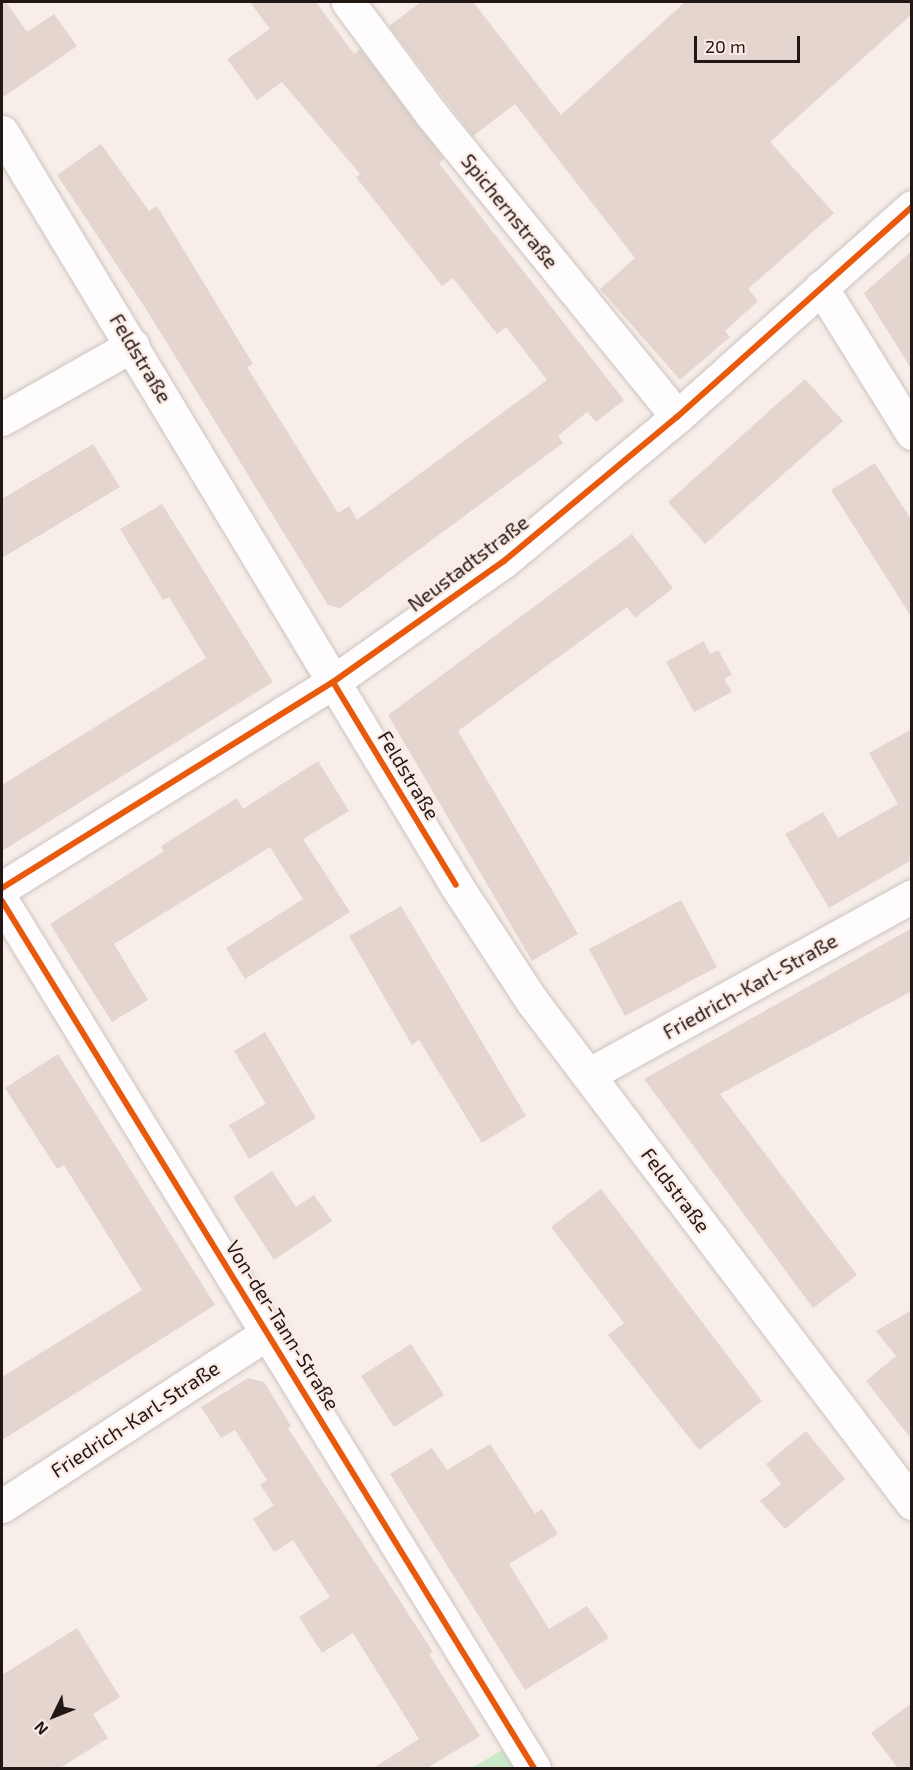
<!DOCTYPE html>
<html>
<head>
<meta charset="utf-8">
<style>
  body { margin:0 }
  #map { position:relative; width:913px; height:1770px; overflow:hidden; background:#f7eeea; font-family:"Exo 2",sans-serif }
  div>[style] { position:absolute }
  .green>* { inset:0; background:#cbeac9 }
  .building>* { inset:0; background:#e4d5ce }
  .roads { filter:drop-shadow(0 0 2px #ccc3bf) drop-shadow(0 0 2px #ccc3bf) }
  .minor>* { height:33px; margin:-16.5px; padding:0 16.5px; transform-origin:16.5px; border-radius:16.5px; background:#fefcfc }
  .cycleway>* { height:6px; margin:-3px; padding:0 3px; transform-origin:3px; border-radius:3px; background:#e8590c }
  span { translate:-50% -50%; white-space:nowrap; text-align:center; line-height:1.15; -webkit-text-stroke:4.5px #fcebe5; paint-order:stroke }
  .street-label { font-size:20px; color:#211714 }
  .frame { position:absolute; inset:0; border:3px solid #211714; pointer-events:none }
  .north { position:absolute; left:24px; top:1686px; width:60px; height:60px; -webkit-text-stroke:4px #fcebe5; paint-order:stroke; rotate:227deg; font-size:16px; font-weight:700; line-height:24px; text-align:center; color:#211714 }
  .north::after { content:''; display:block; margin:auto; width:21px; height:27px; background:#211714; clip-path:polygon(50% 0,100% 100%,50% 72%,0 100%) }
  .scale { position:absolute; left:694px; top:36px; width:106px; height:27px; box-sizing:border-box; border:3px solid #211714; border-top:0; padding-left:8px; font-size:18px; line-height:21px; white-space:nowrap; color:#211714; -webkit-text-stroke:4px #fcebe5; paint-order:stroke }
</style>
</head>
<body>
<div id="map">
  <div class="green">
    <div style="clip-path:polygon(502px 1750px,514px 1768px,472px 1768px)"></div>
  </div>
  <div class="building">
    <div style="clip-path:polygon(2px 2px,6px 2px,27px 32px,54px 14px,77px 46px,2px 98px)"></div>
    <div style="clip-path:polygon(250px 2px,316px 2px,354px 54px,360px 49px,444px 159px,439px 163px,624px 400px,596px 422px,587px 412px,558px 436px,563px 443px,340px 608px,328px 605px,146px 309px,57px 175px,101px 144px,149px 211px,157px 206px,253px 364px,247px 367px,338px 513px,349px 506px,357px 520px,547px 380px,506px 327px,497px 334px,453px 278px,442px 286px,356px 177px,360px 174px,282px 82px,257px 100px,227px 59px,270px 29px)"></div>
    <div style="clip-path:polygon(421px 2px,473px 2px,561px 115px,685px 2px,912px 2px,912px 14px,770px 142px,834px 213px,748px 289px,758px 301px,725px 331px,730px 337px,680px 380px,600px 289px,635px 258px,515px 104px,473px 136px,389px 26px)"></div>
    <div style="clip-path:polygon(912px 251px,912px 370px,864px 293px)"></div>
    <div style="clip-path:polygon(805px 379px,843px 421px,705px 544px,668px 502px)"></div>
    <div style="clip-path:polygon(93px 444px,120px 487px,2px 558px,2px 499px)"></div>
    <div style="clip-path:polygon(875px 463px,912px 521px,912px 618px,831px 490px)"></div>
    <div style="clip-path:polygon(162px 504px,273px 682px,2px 851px,2px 785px,206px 658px,169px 597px,163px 600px,120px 529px)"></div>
    <div style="clip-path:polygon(632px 534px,673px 588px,635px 618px,627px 607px,458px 731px,578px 934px,532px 961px,388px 715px)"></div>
    <div style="clip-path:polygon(704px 641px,710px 654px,718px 650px,732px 675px,724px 679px,732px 692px,694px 712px,666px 662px)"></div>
    <div style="clip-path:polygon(912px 729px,912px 860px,829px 908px,785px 834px,823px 812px,838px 838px,898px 804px,869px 753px)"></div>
    <div style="clip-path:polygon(318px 761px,349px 811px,303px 839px,350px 912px,245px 979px,226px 948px,303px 899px,270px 847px,114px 944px,148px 1000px,112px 1022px,50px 924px,164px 851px,161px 846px,237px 798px,243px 809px)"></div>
    <div style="clip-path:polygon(681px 900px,717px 967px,625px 1016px,589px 949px)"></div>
    <div style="clip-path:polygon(401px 906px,526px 1116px,482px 1143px,419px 1040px,412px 1045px,349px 936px)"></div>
    <div style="clip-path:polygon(912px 928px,912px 991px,720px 1094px,857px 1275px,813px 1308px,644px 1079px)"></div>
    <div style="clip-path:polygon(265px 1032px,316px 1118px,249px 1159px,229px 1125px,266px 1104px,234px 1051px)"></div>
    <div style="clip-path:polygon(58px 1054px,215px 1305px,2px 1440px,2px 1377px,142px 1290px,64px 1165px,57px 1169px,5px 1088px)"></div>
    <div style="clip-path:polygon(272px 1171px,296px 1207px,314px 1195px,332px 1221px,274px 1260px,233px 1197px)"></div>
    <div style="clip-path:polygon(601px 1189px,762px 1401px,699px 1450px,608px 1335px,624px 1323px,551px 1227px)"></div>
    <div style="clip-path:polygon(912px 1310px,912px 1440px,866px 1381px,896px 1356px,876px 1331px)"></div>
    <div style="clip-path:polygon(411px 1344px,444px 1395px,394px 1427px,361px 1376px)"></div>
    <div style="clip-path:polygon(248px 1378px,264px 1382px,291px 1426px,288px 1428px,433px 1652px,429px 1654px,480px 1736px,427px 1768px,373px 1768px,419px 1739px,353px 1633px,322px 1653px,299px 1617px,330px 1597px,293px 1540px,274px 1552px,253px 1519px,274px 1505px,260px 1485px,267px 1480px,235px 1430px,221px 1438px,201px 1407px)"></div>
    <div style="clip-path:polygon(806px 1431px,845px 1479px,785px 1529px,760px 1501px,781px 1484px,766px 1464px)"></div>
    <div style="clip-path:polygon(490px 1444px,535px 1514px,542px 1509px,558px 1534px,509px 1564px,549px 1629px,587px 1606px,609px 1638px,525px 1690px,390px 1474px,432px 1448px,447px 1470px)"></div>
    <div style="clip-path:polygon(77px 1628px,120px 1697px,93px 1714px,108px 1738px,60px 1768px,2px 1768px,2px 1675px)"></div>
    <div style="clip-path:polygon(912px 1703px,912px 1768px,898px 1768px,871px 1733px)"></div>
  </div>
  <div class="roads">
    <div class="minor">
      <div style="left:348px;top:2px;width:141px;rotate:53.4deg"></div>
      <div style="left:432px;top:115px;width:389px;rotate:50.9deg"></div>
      <div style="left:2px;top:132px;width:879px;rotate:58.91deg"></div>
      <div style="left:456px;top:885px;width:139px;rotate:56.8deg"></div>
      <div style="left:532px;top:1001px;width:630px;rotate:52.88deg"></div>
      <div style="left:821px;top:287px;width:172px;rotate:58.1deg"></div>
      <div style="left:2px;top:419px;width:150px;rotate:-29.5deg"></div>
      <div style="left:2px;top:888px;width:390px;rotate:-31.9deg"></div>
      <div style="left:333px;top:682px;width:209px;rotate:-35.3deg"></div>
      <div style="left:504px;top:561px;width:225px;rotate:-39.8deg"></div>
      <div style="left:677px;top:417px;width:315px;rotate:-41.8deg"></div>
      <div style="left:2px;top:901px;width:1017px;rotate:58.47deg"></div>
      <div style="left:588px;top:1075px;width:370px;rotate:-28.9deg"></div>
      <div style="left:2px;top:1506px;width:319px;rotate:-33.1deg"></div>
    </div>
  </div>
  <div class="cycleway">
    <div style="left:333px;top:682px;width:237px;rotate:58.8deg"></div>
    <div style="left:2px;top:888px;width:390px;rotate:-31.9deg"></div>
    <div style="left:333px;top:682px;width:209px;rotate:-35.3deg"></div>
    <div style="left:504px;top:561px;width:225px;rotate:-39.8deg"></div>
    <div style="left:677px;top:417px;width:315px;rotate:-41.8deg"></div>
    <div style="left:2px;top:901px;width:1017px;rotate:58.47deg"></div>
  </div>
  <div class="street-label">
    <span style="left:510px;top:211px;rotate:51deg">Spichernstraße</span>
    <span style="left:141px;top:358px;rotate:59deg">Feldstraße</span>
    <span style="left:468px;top:563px;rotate:-37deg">Neustadtstraße</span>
    <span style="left:409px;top:775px;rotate:59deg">Feldstraße</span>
    <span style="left:750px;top:986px;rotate:-29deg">Friedrich-Karl-Straße</span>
    <span style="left:676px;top:1190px;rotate:53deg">Feldstraße</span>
    <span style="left:283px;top:1325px;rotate:58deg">Von-der-Tann-Straße</span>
    <span style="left:135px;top:1419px;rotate:-33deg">Friedrich-Karl-Straße</span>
  </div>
  <div class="frame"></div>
  <div class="north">N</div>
  <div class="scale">20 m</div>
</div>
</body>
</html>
